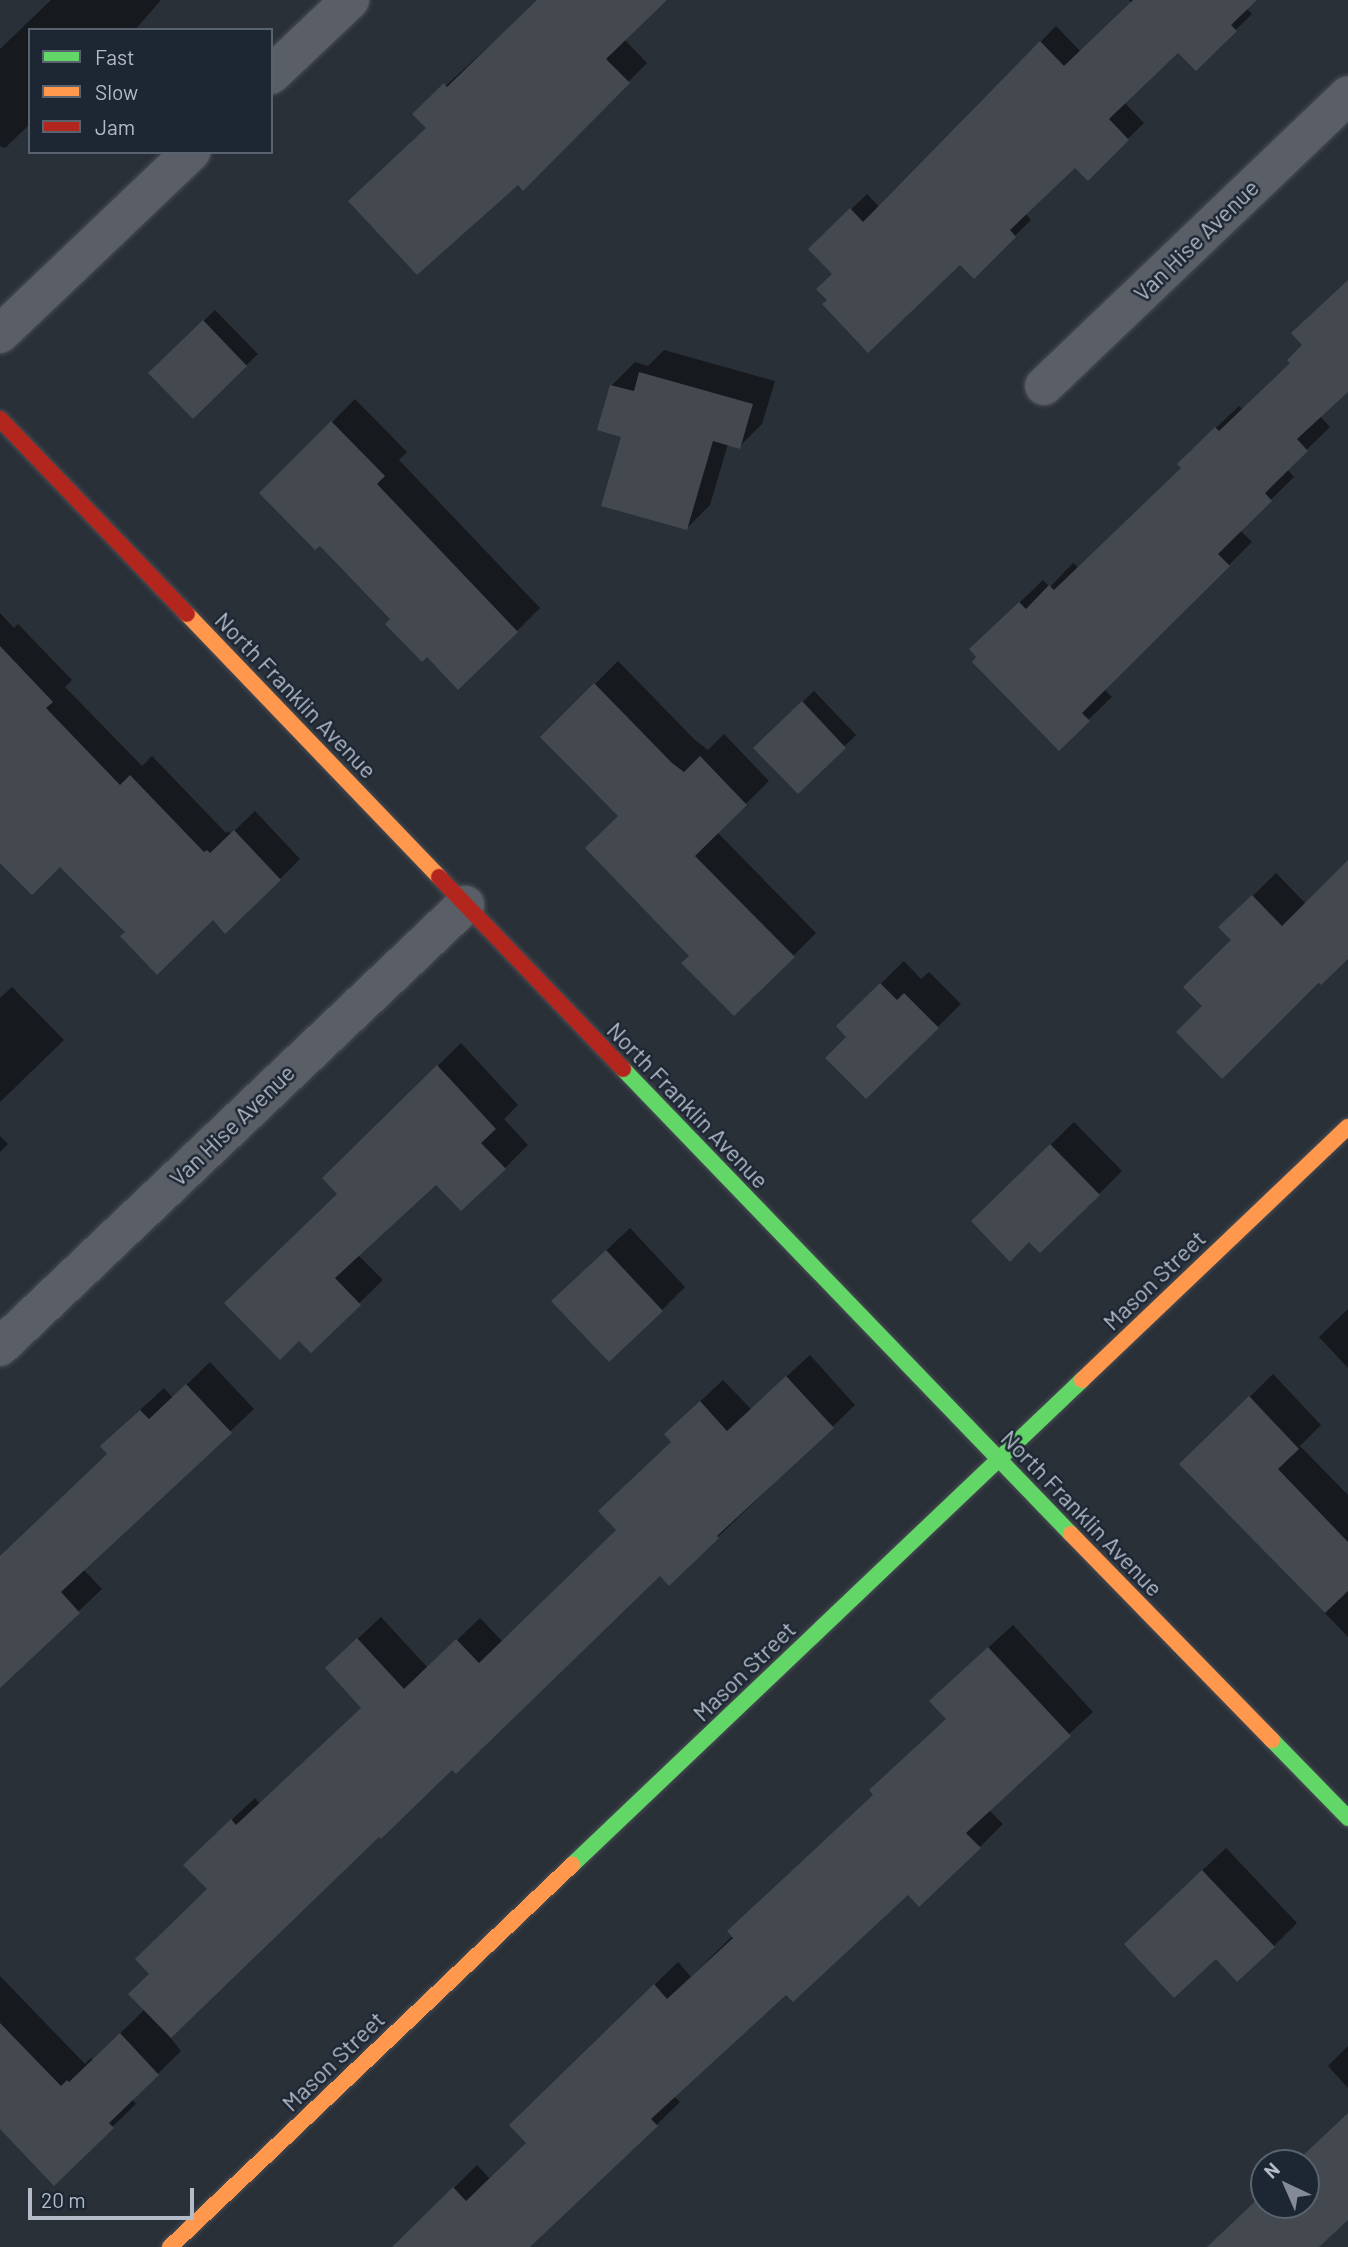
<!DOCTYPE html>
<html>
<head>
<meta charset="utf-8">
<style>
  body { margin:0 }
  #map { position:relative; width:1348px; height:2247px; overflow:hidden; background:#2a3038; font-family:Barlow,sans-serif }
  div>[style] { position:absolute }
  .shadow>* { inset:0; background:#0007 }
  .building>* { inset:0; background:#444950 }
  .roads { filter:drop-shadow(0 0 2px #484c53) drop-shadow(0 0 2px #484c53) }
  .street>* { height:38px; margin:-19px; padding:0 19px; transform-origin:19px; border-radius:19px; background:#5a5e66 }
  .fast>* { height:16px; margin:-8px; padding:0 8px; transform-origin:8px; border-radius:8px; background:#63d668 }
  .slow>* { height:16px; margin:-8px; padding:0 8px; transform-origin:8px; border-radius:8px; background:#ff974d }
  .jam>* { height:16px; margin:-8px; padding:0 8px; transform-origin:8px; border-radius:8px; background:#b3261e }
  span { translate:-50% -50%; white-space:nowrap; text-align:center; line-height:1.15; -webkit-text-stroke:5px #1d2633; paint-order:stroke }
  .street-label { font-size:23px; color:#b4bcc9 }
  .legend { position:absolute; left:28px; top:28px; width:245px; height:126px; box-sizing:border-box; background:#1d2633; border:2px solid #59626f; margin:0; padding:9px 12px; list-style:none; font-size:21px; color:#b4bcc9 }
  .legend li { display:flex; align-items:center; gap:14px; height:35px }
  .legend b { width:35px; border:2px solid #59626f }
  .north { position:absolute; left:1250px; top:2149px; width:70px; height:70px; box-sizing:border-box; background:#1d2633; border:2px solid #59626f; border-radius:50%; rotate:316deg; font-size:19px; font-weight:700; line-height:28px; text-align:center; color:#b4bcc9 }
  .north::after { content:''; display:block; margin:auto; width:24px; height:32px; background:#848b96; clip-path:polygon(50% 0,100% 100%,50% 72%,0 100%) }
  .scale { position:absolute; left:28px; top:2188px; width:166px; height:32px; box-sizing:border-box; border:4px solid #b4bcc9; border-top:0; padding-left:9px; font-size:21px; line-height:24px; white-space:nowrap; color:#b4bcc9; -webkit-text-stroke:5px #1d2633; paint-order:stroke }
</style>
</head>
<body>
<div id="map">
  <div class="shadow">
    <div style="clip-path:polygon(51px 0,161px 0,135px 30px,30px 30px,30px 124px,5px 148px,0 146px,0 49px)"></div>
    <div style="clip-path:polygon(539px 0,664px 0,624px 39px,647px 63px,523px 188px,428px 128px,415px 114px)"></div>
    <div style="clip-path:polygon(1129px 0,1254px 0,1246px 8px,1252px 14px,1196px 69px,1178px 50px,1124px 102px,1144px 123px,1088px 178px,1075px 165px,1025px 213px,1031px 220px,974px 276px,960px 262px,829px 300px,834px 274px,810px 249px,867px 194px,879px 207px,1056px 26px,1081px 52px,1132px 3px)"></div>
    <div style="clip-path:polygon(1348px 281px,1348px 388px,1319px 415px,1330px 427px,1287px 469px,1294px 477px,1240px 530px,1252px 542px,1104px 689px,1112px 697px,1059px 748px,995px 626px,1043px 580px,1050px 587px,1073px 563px,1079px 568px,1183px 468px,1202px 441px,1239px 406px,1243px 410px,1292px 362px)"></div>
    <div style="clip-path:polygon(215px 310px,258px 354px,193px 417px,150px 373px)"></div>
    <div style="clip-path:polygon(664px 350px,775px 381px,762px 424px,739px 447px,728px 444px,710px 505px,687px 528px,623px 435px,612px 385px,635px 362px,648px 366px)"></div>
    <div style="clip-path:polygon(355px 399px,407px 452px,399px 460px,540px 608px,517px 631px,392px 619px,320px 544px,262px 493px)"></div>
    <div style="clip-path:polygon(0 613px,14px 628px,18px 624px,72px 680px,65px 687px,142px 766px,152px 756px,226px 833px,228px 831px,231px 834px,255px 811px,300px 859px,280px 879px,213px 918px,127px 932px,60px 865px,0 822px)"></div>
    <div style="clip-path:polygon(618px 661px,695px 740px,708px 750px,724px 734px,769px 781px,717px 832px,816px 933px,793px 956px,691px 956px,620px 816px,542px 737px)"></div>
    <div style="clip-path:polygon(814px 691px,856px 735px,798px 792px,755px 748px)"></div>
    <div style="clip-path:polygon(1348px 862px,1348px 956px,1222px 1077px,1204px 1006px,1233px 940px,1221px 927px,1276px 873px,1306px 904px)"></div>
    <div style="clip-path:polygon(904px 961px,921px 979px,929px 972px,961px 1004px,866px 1097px,849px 1037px,838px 1026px)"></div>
    <div style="clip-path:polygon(12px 987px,64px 1040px,0 1102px,0 998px)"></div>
    <div style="clip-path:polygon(461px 1043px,518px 1105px,504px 1119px,528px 1145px,505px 1168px,436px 1182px,358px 1255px,383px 1280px,311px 1350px,339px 1193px,324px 1178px)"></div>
    <div style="clip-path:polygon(1074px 1122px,1122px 1171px,1099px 1194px,1040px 1250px,1029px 1239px,973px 1221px)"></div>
    <div style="clip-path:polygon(0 1136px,8px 1144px,0 1152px)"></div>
    <div style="clip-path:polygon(630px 1228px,685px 1287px,662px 1310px,577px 1278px)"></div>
    <div style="clip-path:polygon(1348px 1309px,1348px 1368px,1319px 1337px)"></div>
    <div style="clip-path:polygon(810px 1355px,855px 1405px,718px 1537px,660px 1574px,379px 1835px,170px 2037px,181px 2051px,132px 2099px,136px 2104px,54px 2183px,0 2127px,0 1976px,85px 2064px,91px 2058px,93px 2060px,145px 2009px,151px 1973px,209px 1889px,208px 1842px,255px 1798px,260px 1804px,363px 1707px,350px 1646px,381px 1617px,428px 1668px,480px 1618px,503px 1642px,618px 1530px,689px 1412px,723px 1380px,751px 1409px)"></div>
    <div style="clip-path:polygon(210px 1362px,254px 1409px,83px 1569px,102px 1589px,0 1686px,0 1557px,109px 1454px,126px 1423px,164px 1388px,173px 1398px)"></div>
    <div style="clip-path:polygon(1273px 1374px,1321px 1425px,1300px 1446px,1348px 1495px,1348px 1637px,1182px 1464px)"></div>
    <div style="clip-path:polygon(1013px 1625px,1093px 1712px,988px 1809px,1003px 1824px,980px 1847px,908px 1892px,786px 1993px,674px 2096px,680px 2102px,530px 2247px,413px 2247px,404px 2238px,477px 2165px,490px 2179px,528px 2143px,534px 2102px,678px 1962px,691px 1977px,875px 1794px,948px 1718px,955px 1678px)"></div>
    <div style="clip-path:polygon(1226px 1848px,1297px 1923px,1274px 1946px,1216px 1957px,1149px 1921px)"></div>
    <div style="clip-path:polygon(1348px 2046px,1348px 2088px,1328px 2066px)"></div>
  </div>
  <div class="building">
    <div style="clip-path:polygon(537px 0,667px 0,606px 59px,630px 83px,523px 191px,518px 185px,417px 275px,348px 201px,426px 128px,412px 114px,444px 83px,447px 87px)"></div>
    <div style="clip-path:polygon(1133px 0,1257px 0,1231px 25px,1237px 31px,1196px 71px,1178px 53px,1109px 119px,1129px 140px,1088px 181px,1075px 168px,1010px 230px,1016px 237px,974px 279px,960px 265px,868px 353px,822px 304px,827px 300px,816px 289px,832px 274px,808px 249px,850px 208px,863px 222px,1040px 41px,1064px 66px)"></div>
    <div style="clip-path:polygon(1348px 280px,1348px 392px,1297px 439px,1308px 451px,1265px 493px,1272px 501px,1218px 554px,1230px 566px,1082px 713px,1090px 721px,1059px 751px,972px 662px,976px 657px,969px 649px,1019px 602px,1026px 609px,1049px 585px,1054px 590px,1181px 468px,1177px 464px,1215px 427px,1219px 431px,1290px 363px,1287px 360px,1302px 345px,1291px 333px)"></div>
    <div style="clip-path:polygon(203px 320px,247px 366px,193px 419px,148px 373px)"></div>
    <div style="clip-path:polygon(639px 372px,753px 404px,740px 449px,713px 441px,687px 530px,601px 506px,621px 437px,597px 430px,610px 385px,634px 391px)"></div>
    <div style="clip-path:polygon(331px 421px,385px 476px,377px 484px,518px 632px,458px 690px,427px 657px,422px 662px,385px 624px,390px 619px,320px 546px,315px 550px,259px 493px)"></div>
    <div style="clip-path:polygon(0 646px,53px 702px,46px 708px,120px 785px,130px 775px,204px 852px,207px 850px,210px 853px,234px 830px,281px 880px,225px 934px,213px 920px,157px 975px,120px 936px,125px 932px,60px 867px,32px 895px,0 863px)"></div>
    <div style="clip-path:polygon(594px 683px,672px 763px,684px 772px,700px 756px,747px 805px,695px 856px,795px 957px,734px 1016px,681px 963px,689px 956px,585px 848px,618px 816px,540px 737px)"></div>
    <div style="clip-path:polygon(802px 701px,846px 748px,798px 794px,753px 748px)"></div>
    <div style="clip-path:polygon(1348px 860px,1348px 959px,1321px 985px,1319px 983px,1222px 1079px,1176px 1032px,1202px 1006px,1183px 987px,1231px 940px,1218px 927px,1252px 895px,1282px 926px)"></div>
    <div style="clip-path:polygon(880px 983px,897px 1000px,904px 993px,939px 1028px,866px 1099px,825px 1058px,846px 1037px,836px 1026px)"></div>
    <div style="clip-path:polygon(437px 1065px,496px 1129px,481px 1143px,506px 1169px,461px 1211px,436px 1185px,335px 1278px,361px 1305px,311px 1353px,299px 1341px,280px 1360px,224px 1303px,337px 1194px,322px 1178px)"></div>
    <div style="clip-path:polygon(1050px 1144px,1100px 1195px,1040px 1253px,1029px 1242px,1010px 1262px,971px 1221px)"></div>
    <div style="clip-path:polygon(606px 1250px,663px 1311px,609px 1362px,551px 1301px)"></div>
    <div style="clip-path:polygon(786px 1376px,834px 1428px,717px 1536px,719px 1538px,669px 1586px,660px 1576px,456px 1774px,452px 1770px,381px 1839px,379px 1837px,171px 2038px,128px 1994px,149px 1974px,135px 1959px,207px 1889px,183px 1865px,231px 1819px,236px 1825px,361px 1708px,325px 1668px,357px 1638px,404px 1689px,456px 1639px,479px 1663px,616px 1530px,598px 1511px,671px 1442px,664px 1434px,700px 1401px,727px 1431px)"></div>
    <div style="clip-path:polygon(186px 1384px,232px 1433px,61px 1592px,80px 1613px,0 1688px,0 1556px,107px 1454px,100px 1446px,140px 1410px,149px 1419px)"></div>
    <div style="clip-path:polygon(1249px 1396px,1299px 1449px,1278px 1469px,1348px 1542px,1348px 1591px,1325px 1613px,1179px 1464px)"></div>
    <div style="clip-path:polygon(988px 1647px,1071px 1736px,966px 1833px,981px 1848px,919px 1907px,908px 1895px,793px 2002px,786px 1995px,651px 2119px,658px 2126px,530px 2247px,392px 2247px,453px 2187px,466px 2201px,526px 2143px,509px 2125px,654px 1984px,667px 1999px,733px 1938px,727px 1931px,873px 1795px,869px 1790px,946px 1719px,929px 1701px)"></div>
    <div style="clip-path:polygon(1202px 1870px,1275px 1947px,1237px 1982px,1216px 1959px,1174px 1998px,1124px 1944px)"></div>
    <div style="clip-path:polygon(0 2023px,61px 2086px,67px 2080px,69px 2082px,120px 2033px,159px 2075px,109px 2123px,114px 2128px,54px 2186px,0 2129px)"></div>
    <div style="clip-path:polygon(1348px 2113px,1348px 2220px,1319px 2247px,1207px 2247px,1264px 2193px,1264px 2205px,1306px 2205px,1306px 2163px,1295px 2163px)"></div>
  </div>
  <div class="roads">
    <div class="street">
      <div style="left:271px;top:75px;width:109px;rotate:-43.5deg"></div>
      <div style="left:0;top:334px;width:264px;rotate:-43.6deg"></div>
      <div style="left:1044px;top:386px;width:421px;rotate:-43.7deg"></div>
      <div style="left:0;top:1347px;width:642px;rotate:-43.55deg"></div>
    </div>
    <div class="fast">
      <div style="left:623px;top:1069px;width:646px;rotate:46.07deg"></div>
      <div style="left:1272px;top:1740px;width:109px;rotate:45.7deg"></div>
      <div style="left:572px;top:1865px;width:704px;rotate:-43.56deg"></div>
    </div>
    <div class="slow">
      <div style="left:187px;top:614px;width:364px;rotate:46.2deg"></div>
      <div style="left:1082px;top:1380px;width:367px;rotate:-43.6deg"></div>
      <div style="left:1071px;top:1534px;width:288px;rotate:45.7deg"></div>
      <div style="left:170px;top:2247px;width:555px;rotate:-43.54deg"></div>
    </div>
    <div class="jam">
      <div style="left:0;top:419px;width:270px;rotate:46.2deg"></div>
      <div style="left:439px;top:877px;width:266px;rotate:46.2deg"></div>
    </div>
  </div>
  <div class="street-label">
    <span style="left:1196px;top:240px;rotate:-44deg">Van Hise Avenue</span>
    <span style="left:296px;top:695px;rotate:46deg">North Franklin Avenue</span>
    <span style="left:688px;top:1105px;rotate:46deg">North Franklin Avenue</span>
    <span style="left:232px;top:1125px;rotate:-44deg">Van Hise Avenue</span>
    <span style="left:1154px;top:1280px;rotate:-44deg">Mason Street</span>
    <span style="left:1082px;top:1513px;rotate:46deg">North Franklin Avenue</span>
    <span style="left:744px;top:1671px;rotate:-44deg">Mason Street</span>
    <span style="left:333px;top:2061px;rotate:-44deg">Mason Street</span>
  </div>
  <ul class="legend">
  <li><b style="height:9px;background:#63d668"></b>Fast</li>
  <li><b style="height:9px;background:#ff974d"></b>Slow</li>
  <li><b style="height:9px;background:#b3261e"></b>Jam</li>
  </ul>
  <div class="north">N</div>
  <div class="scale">20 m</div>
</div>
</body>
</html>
